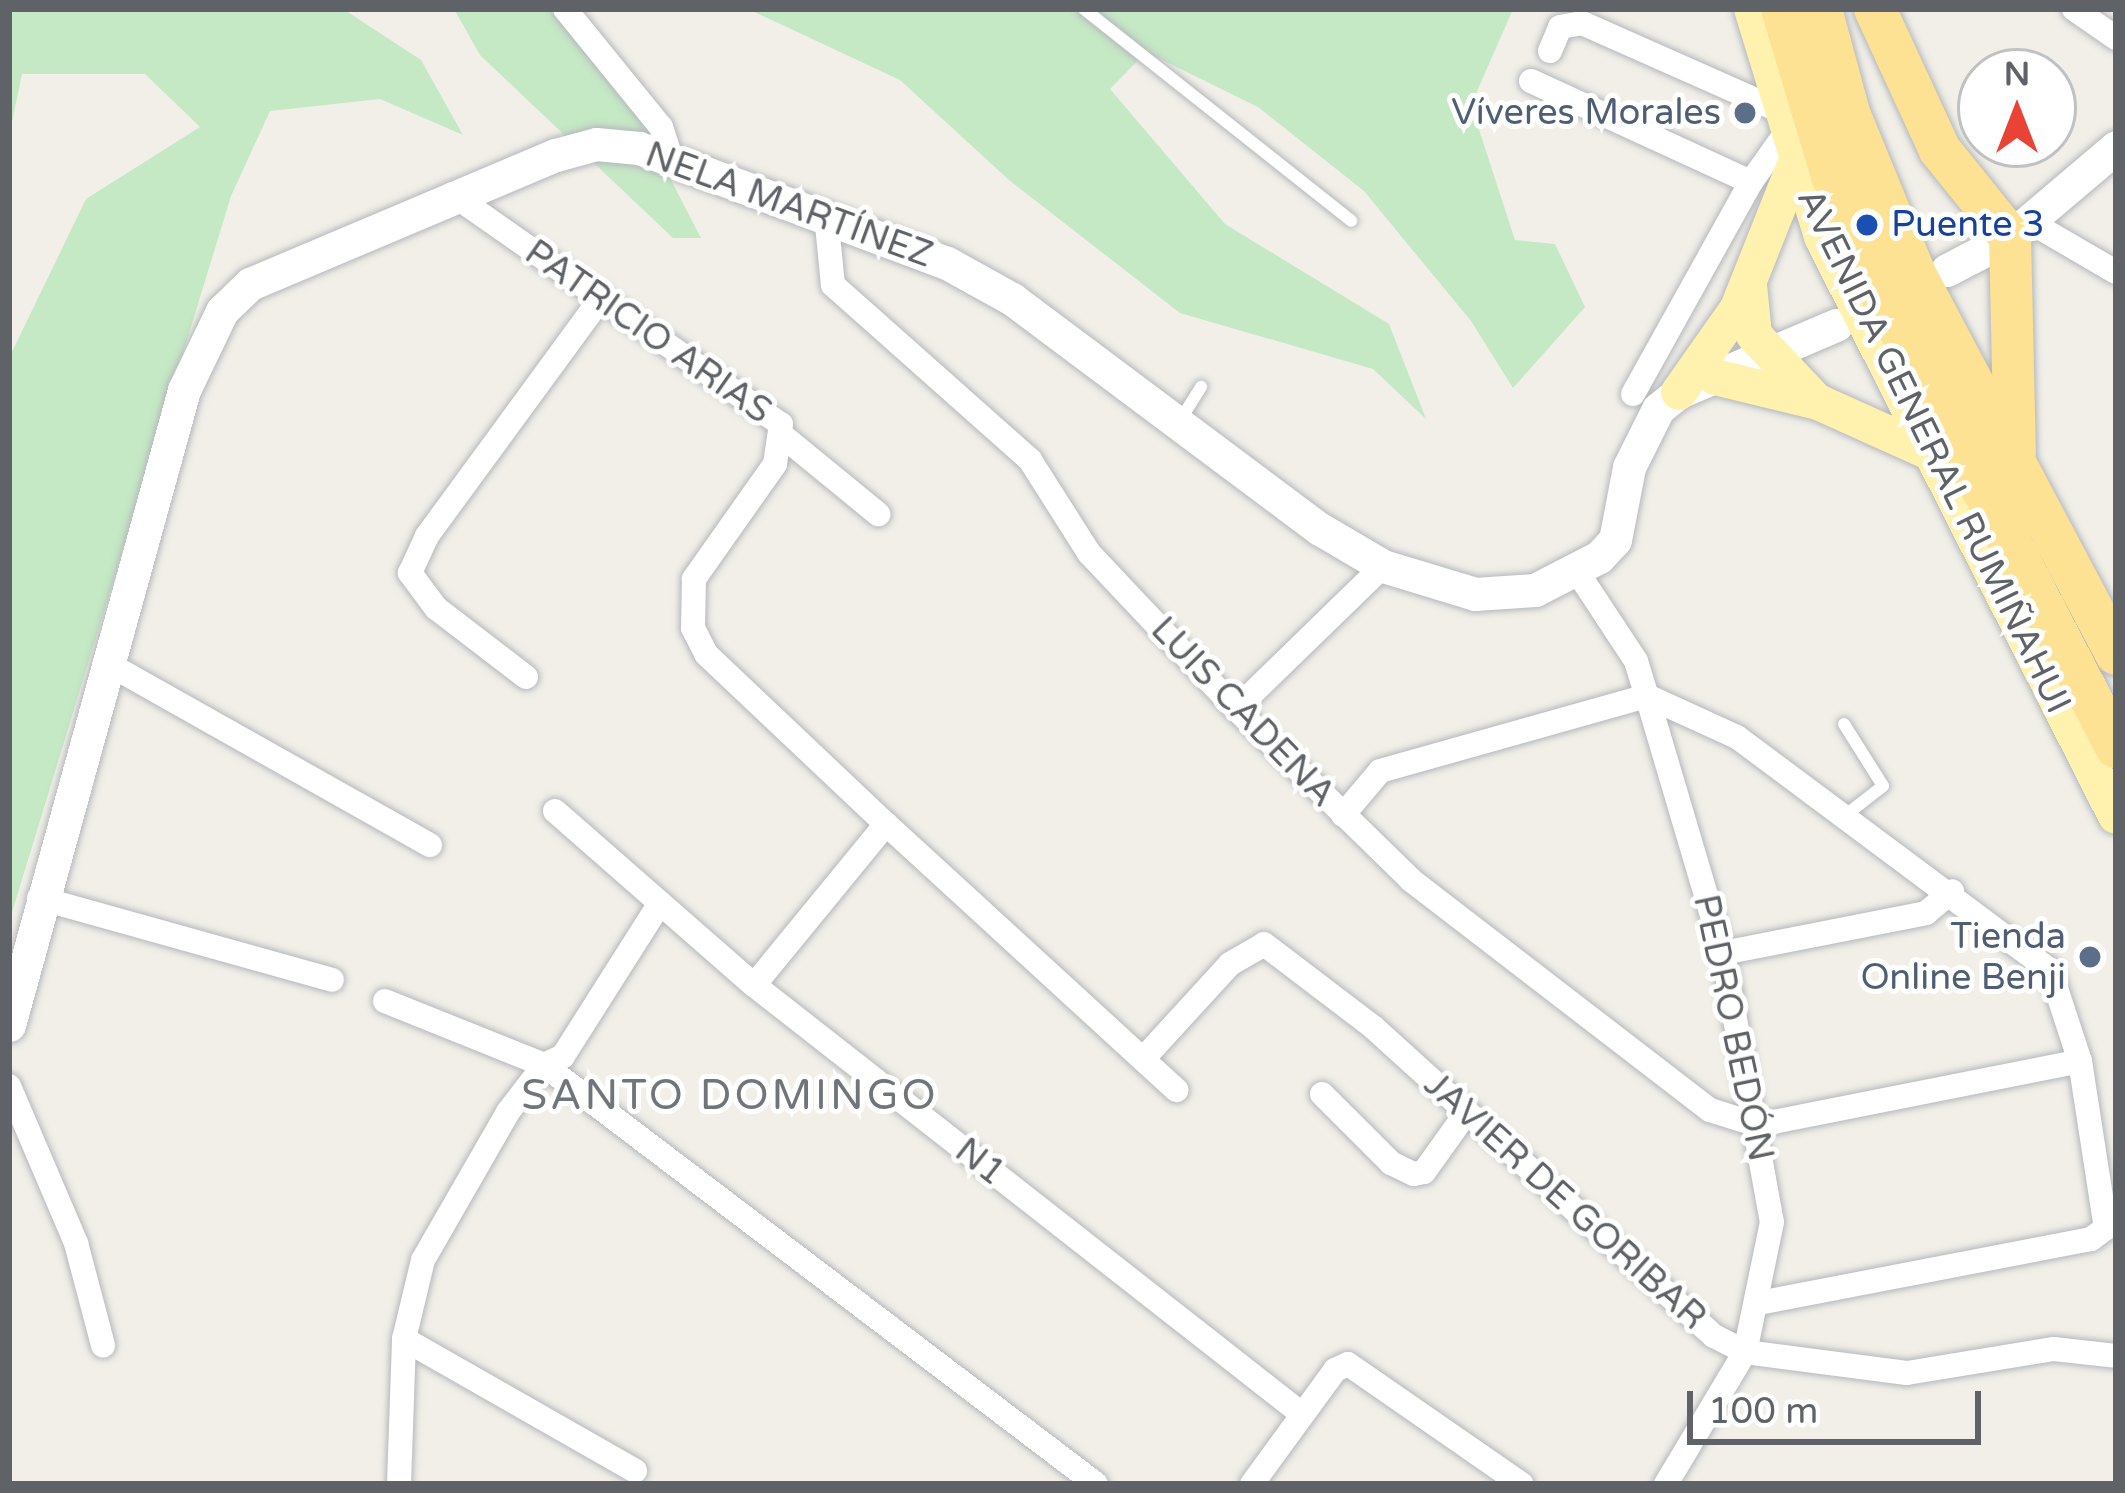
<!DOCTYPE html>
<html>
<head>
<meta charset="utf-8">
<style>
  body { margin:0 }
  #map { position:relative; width:2125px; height:1493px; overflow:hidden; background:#f1efe8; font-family:"Varela Round",sans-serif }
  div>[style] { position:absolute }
  .green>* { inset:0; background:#c5e8c5 }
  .roads { filter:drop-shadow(0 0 3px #b5b8bc) drop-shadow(0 0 3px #b5b8bc) }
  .lane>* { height:12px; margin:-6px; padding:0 6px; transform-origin:6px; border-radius:6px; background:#fff }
  .street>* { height:24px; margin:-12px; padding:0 12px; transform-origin:12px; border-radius:12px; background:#fff }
  .secondary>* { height:33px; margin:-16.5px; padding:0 16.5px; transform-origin:16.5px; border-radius:16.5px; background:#fff }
  .primary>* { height:36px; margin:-18px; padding:0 18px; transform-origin:18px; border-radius:18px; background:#fff2af }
  .highway>* { height:42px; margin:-21px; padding:0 21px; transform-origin:21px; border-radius:21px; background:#fde293 }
  .dots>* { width:33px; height:33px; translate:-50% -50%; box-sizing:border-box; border:6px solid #fff; border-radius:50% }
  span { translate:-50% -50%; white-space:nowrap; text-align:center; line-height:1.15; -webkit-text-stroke:10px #fff; paint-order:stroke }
  .service-label { font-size:36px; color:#4e5e75 }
  .right { translate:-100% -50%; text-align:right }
  .street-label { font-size:36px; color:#5f6368 }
  .transit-label { font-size:36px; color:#164399 }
  .left { translate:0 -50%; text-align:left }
  .quarter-label { font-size:42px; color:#70757a; letter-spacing:3px }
  .frame { position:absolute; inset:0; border:12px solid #5f6368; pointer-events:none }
  .north { position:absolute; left:1957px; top:48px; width:120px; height:120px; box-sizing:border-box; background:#fff; border:3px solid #bfc1c3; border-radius:50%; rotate:0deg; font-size:33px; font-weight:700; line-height:48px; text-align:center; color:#5f6368 }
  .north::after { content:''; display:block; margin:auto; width:42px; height:54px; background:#ea4335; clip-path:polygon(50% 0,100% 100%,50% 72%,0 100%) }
  .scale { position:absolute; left:1687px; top:1391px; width:294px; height:54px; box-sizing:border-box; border:6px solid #5f6368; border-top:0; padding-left:15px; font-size:36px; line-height:42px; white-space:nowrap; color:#5f6368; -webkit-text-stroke:9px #fff; paint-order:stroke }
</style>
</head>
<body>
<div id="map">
  <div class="green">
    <div style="clip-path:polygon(9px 9px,343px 9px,421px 60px,463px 135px,380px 99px,270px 111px,231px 196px,9px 922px,9px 358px,86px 199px,200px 127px,145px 74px,22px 74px,9px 136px)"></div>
    <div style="clip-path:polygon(454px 9px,582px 9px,701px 238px,673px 238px,480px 55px)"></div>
    <div style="clip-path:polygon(748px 9px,1513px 9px,1471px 105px,1515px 240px,1555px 244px,1585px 307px,1513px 388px,1471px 321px,1364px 191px,1258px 107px,1146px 52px,1110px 89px,1225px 224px,1389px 324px,1426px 419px,1373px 369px,1180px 313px,1009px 180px,900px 80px)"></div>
  </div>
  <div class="roads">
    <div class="lane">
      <div style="left:1084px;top:9px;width:341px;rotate:38.4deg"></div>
      <div style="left:1181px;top:419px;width:38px;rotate:-58deg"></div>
      <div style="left:1844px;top:724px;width:73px;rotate:57.8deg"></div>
      <div style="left:1883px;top:786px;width:46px;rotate:142.1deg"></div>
    </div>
    <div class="street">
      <div style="left:565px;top:9px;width:152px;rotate:50.9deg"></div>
      <div style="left:661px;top:127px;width:33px;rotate:72deg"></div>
      <div style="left:2074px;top:9px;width:51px;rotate:34.6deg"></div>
      <div style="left:1550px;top:51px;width:26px;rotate:-67deg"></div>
      <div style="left:1560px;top:27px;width:22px;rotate:-10deg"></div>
      <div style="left:1582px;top:23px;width:214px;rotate:23.9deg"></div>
      <div style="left:1531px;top:81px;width:242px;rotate:24.7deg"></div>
      <div style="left:452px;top:194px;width:401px;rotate:35deg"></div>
      <div style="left:781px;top:424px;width:40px;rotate:98.5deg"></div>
      <div style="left:775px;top:464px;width:141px;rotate:125.2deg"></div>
      <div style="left:694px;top:579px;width:49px;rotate:91.2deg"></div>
      <div style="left:693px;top:628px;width:29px;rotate:63deg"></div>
      <div style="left:706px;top:654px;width:248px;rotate:43.4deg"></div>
      <div style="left:886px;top:824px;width:208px;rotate:129.3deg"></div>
      <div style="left:826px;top:215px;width:70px;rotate:84.3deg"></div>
      <div style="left:833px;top:285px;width:264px;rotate:41.6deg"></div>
      <div style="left:1030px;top:460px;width:110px;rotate:57.6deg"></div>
      <div style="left:1089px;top:553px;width:214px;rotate:46.7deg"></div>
      <div style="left:1236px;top:709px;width:245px;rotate:44.3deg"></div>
      <div style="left:1411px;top:880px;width:377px;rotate:37.6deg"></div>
      <div style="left:1710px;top:1110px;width:50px;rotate:17.4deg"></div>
      <div style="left:1758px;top:1125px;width:328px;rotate:-11.2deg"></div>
      <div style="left:2030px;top:222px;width:99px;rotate:30.2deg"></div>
      <div style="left:1633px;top:394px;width:243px;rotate:-60.9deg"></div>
      <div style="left:1751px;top:182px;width:59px;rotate:-54.7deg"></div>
      <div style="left:784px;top:437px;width:122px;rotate:39.3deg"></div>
      <div style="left:1578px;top:573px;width:105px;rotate:56.6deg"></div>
      <div style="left:1636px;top:661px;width:37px;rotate:73deg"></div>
      <div style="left:1647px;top:696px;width:268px;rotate:73.5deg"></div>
      <div style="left:1723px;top:953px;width:273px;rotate:79.7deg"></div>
      <div style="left:1772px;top:1222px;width:133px;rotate:101.7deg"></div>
      <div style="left:1745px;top:1352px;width:154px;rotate:120.9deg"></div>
      <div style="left:105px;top:662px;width:373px;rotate:29.4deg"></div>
      <div style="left:526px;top:677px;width:113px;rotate:-142.5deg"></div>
      <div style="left:436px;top:608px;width:44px;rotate:-126.6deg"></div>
      <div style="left:410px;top:573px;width:41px;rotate:-65.3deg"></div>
      <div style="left:427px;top:536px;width:295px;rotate:-53.8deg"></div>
      <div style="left:1236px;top:709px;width:205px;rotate:-44.2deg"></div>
      <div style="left:555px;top:811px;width:264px;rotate:41.2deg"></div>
      <div style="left:754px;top:985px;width:696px;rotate:38.06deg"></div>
      <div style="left:1343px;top:815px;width:57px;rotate:-49.9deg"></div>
      <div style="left:1380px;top:771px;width:277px;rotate:-15.7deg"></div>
      <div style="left:1647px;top:696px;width:99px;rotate:24.5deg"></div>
      <div style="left:1737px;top:737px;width:390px;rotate:36.7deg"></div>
      <div style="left:2050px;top:970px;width:96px;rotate:71.8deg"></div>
      <div style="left:2080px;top:1061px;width:169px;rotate:81.2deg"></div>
      <div style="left:2106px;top:1228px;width:19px;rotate:144deg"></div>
      <div style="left:2091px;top:1239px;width:337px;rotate:169.1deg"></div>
      <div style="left:886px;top:824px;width:394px;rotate:42.5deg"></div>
      <div style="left:39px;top:898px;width:304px;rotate:15.6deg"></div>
      <div style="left:1723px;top:953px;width:207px;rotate:-11.1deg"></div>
      <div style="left:1926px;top:913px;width:34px;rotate:-40deg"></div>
      <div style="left:385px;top:1001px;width:171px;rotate:21.9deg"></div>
      <div style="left:544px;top:1065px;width:693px;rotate:37.2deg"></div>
      <div style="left:1143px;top:1059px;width:129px;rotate:-47.5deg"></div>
      <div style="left:1230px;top:964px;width:39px;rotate:-30deg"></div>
      <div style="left:1264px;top:944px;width:137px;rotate:37.3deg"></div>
      <div style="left:1373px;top:1027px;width:460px;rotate:42.2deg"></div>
      <div style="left:1714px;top:1336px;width:35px;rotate:27deg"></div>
      <div style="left:1745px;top:1352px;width:163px;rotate:7.4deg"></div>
      <div style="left:1907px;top:1373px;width:149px;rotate:-9.3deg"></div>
      <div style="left:2054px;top:1349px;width:62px;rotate:6.4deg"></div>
      <div style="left:9px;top:1086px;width:171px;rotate:66.9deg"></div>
      <div style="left:76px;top:1243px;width:106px;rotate:75.2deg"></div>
      <div style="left:1322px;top:1094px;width:98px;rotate:45deg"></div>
      <div style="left:1391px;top:1163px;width:25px;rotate:26deg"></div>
      <div style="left:1414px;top:1174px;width:10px;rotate:-11deg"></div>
      <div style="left:1424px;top:1172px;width:74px;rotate:-54.4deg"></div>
      <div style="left:404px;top:1339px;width:266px;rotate:29.7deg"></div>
      <div style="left:399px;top:1484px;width:145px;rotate:-88deg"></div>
      <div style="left:404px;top:1339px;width:81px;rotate:-76.5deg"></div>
      <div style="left:423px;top:1260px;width:171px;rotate:-60.1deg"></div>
      <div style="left:508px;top:1112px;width:59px;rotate:-52.5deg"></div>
      <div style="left:544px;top:1065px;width:21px;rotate:-25deg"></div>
      <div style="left:563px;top:1056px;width:181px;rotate:-57.6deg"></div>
      <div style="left:1252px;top:1484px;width:141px;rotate:-53.9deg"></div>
      <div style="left:1335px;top:1370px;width:14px;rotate:-25deg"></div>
      <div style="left:1348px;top:1364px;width:211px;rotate:34.7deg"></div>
    </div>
    <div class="secondary">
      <div style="left:1947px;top:270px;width:71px;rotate:-27.6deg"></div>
      <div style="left:2010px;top:237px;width:139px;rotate:-40.3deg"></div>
      <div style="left:9px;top:1025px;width:659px;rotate:-74.59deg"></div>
      <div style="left:184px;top:390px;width:88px;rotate:-64.3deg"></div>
      <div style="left:222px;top:311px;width:39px;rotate:-44deg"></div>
      <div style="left:250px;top:284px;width:332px;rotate:-22.9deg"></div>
      <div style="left:556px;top:155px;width:41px;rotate:-15.4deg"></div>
      <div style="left:596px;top:144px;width:43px;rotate:5.3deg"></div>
      <div style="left:639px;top:148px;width:329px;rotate:20.5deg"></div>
      <div style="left:947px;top:263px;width:74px;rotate:29deg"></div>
      <div style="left:1012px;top:299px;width:384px;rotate:36.8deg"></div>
      <div style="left:1320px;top:529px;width:73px;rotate:30.4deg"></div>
      <div style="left:1383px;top:566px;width:96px;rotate:16.9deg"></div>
      <div style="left:1475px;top:594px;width:60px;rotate:-3.8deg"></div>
      <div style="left:1535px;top:590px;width:72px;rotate:-27.3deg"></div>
      <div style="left:1599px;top:557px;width:23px;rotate:-47deg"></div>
      <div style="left:1615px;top:540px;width:74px;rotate:-79.1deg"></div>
      <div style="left:1629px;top:467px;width:65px;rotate:-63.4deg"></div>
      <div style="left:1658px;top:409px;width:27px;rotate:-39deg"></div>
      <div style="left:1679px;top:392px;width:171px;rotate:-23.1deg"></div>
    </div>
    <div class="primary">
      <div style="left:1752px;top:9px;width:239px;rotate:72.9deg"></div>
      <div style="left:1822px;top:237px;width:649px;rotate:63.08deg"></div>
      <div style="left:1749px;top:285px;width:50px;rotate:84.3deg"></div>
      <div style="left:1754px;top:335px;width:88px;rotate:46.8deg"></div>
      <div style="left:1715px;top:377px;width:106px;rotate:13.6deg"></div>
      <div style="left:1818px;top:402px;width:120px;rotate:24.2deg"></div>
      <div style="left:1679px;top:392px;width:103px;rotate:-54.9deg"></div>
      <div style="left:1738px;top:308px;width:154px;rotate:-68.3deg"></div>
    </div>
    <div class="highway">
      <div style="left:1782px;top:9px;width:174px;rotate:73.3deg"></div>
      <div style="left:1832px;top:176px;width:126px;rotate:67.5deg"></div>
      <div style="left:1880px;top:292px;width:513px;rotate:62.59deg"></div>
      <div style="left:1821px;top:9px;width:108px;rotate:74.9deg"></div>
      <div style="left:1849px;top:113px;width:174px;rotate:67.7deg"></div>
      <div style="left:1915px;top:274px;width:430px;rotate:62.1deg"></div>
      <div style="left:1875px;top:9px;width:155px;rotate:65.3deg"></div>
      <div style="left:1940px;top:150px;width:112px;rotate:51.2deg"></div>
      <div style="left:2010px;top:237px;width:216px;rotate:88.7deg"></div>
    </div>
  </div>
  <div class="dots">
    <div style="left:1745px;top:113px;background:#5c6f8a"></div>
    <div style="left:1867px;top:225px;background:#1a4fb4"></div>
    <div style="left:2090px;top:957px;background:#5c6f8a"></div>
  </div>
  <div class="service-label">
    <span class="right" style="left:1721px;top:113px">Víveres Morales</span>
    <span class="right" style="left:2066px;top:957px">Tienda<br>Online Benji</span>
  </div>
  <div class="street-label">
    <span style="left:789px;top:205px;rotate:20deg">NELA MARTÍNEZ</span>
    <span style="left:648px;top:332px;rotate:35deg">PATRICIO ARIAS</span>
    <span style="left:1934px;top:451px;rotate:64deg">AVENIDA GENERAL RUMIÑAHUI</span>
    <span style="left:1243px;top:712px;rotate:46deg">LUIS CADENA</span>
    <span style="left:1733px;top:1028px;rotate:78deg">PEDRO BEDÓN</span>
    <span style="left:980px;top:1162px;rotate:38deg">N1</span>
    <span style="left:1565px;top:1201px;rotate:42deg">JAVIER DE GORIBAR</span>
  </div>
  <div class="transit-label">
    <span class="left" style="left:1891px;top:225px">Puente 3</span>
  </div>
  <div class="quarter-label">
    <span style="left:730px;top:1096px">SANTO DOMINGO</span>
  </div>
  <div class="frame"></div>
  <div class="north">N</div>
  <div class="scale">100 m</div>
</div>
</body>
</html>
